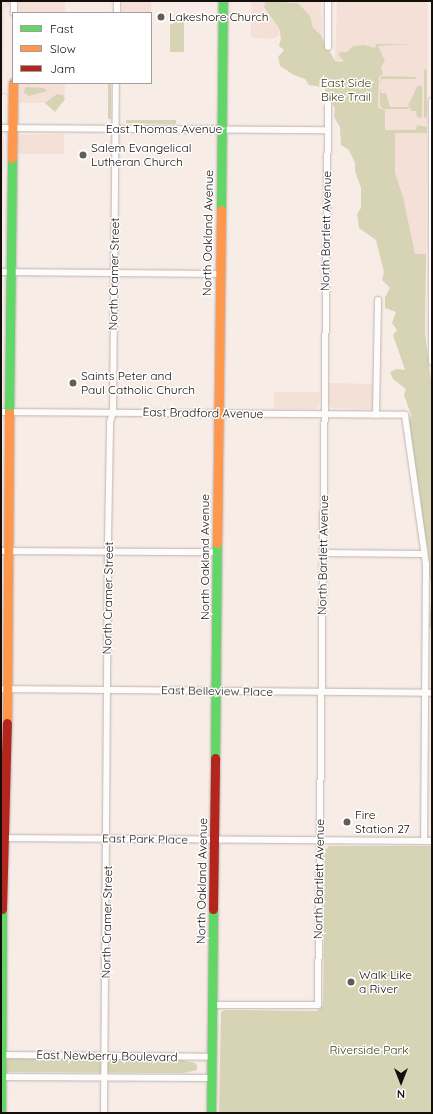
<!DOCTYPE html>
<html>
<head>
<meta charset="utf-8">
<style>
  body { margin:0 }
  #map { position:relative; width:433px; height:1114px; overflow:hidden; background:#f8ece7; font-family:Quicksand,sans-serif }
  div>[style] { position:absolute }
  .built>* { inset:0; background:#f5e0d8 }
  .green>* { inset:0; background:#d6d4b4 }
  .roads { filter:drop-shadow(0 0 1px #bdb4b1) drop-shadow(0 0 1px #bdb4b1) }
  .street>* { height:6px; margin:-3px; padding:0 3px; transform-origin:3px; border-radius:3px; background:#fefcfb }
  .fast>* { height:9px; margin:-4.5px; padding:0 4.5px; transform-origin:4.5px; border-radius:4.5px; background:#63d668 }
  .slow>* { height:9px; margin:-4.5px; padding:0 4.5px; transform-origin:4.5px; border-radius:4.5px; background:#ff974d }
  .jam>* { height:9px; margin:-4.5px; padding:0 4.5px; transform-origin:4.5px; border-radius:4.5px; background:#b3261e }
  .dots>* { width:11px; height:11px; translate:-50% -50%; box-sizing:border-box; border:2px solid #fff; border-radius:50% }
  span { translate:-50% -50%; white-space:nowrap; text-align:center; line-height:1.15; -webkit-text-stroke:3px #fff; paint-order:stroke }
  .poi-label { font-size:12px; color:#150e0b }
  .left { translate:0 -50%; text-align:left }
  .park-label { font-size:12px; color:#3c3f13 }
  .street-label { font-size:12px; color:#150e0b }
  .frame { position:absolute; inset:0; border:2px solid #150e0b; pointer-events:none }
  .legend { position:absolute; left:12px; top:12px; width:140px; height:72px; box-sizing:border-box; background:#fff; border:1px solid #a19f9d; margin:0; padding:5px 7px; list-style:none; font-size:12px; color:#150e0b }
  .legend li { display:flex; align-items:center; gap:8px; height:20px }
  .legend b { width:20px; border:1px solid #a19f9d }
  .north { position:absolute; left:381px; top:1062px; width:40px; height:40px; -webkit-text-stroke:3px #fff; paint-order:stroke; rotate:180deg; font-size:11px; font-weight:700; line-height:16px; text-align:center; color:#150e0b }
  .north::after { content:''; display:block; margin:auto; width:14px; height:18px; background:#150e0b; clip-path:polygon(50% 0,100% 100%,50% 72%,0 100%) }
</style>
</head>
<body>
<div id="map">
  <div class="built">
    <div style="clip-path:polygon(1px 1px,10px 2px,9px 6px,4px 10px,3px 91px,8px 95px,1px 95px)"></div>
    <div style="clip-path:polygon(19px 1px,65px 1px,65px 13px,20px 13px)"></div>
    <div style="clip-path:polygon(122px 1px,151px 1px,151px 13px,122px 13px)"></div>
    <div style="clip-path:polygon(251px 1px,263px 1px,266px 5px,263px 7px,279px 28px,279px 35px,274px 39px,254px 38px,251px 36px)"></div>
    <div style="clip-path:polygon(294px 1px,321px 1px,322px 42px,294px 2px)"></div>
    <div style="clip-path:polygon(337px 1px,425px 1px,428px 5px,426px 272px,416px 294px,339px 60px,335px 61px)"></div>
    <div style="clip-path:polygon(20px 83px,65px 83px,64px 103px,19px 103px)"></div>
    <div style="clip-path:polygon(64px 134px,64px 154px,17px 154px,17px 139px,20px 135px)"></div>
    <div style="clip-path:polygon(1px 135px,4px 139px,1px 263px)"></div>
    <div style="clip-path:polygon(329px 383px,374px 384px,373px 409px,332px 408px,329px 404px)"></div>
    <div style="clip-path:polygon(274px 392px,320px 392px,319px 406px,315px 409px,274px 409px)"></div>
  </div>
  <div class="green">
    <div style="clip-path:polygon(263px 1px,298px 3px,310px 16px,313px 28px,320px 34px,335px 61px,344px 62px,338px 54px,340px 54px,339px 44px,340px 52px,347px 52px,353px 46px,364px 45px,375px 48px,376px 44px,413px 44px,378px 46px,385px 61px,381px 67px,383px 74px,379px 77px,378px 108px,385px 110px,385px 130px,416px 130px,417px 125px,427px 127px,427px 133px,395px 133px,395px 173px,403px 197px,415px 254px,426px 254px,425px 333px,432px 389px,432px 630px,429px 626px,432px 588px,427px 562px,428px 549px,423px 528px,408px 424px,411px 415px,404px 395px,406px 389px,393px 379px,390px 372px,397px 369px,405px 370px,393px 335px,397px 330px,392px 323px,396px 312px,385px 308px,385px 297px,390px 288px,382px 280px,384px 272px,376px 240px,359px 228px,357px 214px,361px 208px,361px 188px,355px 171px,355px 163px,349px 150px,341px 145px,340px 127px,334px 117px,335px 109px,323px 87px,309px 85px,305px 79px,294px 75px,280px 66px,278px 57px,284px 50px,279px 46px,281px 38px,279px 28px,263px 6px,266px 5px)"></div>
    <div style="clip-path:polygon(173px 20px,184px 20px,184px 52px,170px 52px,170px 24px,173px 24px)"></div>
    <div style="clip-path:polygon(424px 69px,427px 70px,427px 117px,424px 118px)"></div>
    <div style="clip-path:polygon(383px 76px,416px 77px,417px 79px,382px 79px,380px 86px,381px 77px)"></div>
    <div style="clip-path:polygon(108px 83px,111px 83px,111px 119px,108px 119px)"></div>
    <div style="clip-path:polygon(417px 86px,422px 86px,422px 118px,417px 117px,416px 111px,411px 111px,409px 104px)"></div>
    <div style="clip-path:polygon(26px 87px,44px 88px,47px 91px,29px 96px,23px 92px)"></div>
    <div style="clip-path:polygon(380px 88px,381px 93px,386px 93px,390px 107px,408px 107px,408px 102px,409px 109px,383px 109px,380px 106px)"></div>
    <div style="clip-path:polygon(57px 94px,63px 95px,65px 99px,55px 112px,45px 103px)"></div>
    <div style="clip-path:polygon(126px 120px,176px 120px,176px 124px,168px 124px,126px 123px)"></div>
    <div style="clip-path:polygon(329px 846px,432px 846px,432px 1113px,219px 1113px,221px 1012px,225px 1010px,317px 1011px,323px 1005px,325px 850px)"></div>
    <div style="clip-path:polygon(1px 1058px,176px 1059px,195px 1063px,197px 1065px,197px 1070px,184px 1073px,1px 1072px)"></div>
  </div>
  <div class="roads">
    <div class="street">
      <div style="left:14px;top:13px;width:12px;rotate:-90deg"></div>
      <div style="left:117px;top:13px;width:12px;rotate:-90deg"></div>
      <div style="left:328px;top:47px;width:46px;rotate:-90deg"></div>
      <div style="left:432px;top:101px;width:261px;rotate:90deg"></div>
      <div style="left:1px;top:128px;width:326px;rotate:0.4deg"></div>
      <div style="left:1px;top:272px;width:219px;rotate:0.5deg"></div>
      <div style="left:1px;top:412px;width:404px;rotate:0.4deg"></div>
      <div style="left:405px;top:415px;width:150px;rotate:82deg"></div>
      <div style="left:426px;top:564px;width:277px;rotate:90.4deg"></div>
      <div style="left:376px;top:415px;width:115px;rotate:-89deg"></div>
      <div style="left:1px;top:551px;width:216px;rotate:0.3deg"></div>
      <div style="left:323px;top:553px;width:100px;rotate:0.6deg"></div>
      <div style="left:1px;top:689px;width:431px;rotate:0.5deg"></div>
      <div style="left:1px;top:838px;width:431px;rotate:0.4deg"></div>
      <div style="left:213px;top:1005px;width:105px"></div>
      <div style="left:318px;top:1005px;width:901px;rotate:-89.36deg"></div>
      <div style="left:1px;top:1055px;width:211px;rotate:0.5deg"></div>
      <div style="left:1px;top:1077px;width:211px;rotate:0.3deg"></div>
      <div style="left:104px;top:1113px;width:571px;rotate:-89.6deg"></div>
      <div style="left:108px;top:542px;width:120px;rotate:-89deg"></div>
      <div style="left:110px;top:422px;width:10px;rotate:-73deg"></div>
      <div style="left:113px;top:412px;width:329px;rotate:-89.5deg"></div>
    </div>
    <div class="fast">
      <div style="left:221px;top:210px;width:209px;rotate:-89.5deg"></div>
      <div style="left:9px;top:413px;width:255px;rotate:-89.3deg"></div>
      <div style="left:215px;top:758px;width:215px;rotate:-89.5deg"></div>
      <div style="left:1px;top:1113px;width:204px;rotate:-89.7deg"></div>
      <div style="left:211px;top:1113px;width:204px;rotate:-89.4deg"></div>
    </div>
    <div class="slow">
      <div style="left:12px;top:158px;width:75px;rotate:-89.2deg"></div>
      <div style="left:217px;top:543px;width:333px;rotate:-89.3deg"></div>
      <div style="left:7px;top:723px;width:310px;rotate:-89.6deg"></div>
    </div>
    <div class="jam">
      <div style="left:2px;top:909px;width:186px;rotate:-88.5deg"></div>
      <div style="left:213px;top:909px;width:151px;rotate:-89.2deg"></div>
    </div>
  </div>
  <div class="dots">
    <div style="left:161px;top:17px;background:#645c58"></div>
    <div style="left:83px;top:155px;background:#645c58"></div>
    <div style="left:73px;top:383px;background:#645c58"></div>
    <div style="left:347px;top:822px;background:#645c58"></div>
    <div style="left:351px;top:982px;background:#645c58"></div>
  </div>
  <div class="poi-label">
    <span class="left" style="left:169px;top:17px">Lakeshore Church</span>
    <span class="left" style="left:91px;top:155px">Salem Evangelical<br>Lutheran Church</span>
    <span class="left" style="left:81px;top:383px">Saints Peter and<br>Paul Catholic Church</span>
    <span class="left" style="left:355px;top:822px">Fire<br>Station 27</span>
    <span class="left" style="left:359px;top:982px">Walk Like<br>a River</span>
  </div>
  <div class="park-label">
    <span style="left:346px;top:90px">East Side<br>Bike Trail</span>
    <span style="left:369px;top:1050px">Riverside Park</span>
  </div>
  <div class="street-label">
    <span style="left:164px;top:129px">East Thomas Avenue</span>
    <span style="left:326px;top:231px;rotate:-89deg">North Bartlett Avenue</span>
    <span style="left:208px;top:233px;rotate:-89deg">North Oakland Avenue</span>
    <span style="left:114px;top:274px;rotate:-89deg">North Cramer Street</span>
    <span style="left:203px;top:413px;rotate:1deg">East Bradford Avenue</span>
    <span style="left:323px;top:555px;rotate:-89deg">North Bartlett Avenue</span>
    <span style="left:205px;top:557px;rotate:-90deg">North Oakland Avenue</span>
    <span style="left:108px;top:598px;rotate:-89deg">North Cramer Street</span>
    <span style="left:217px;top:691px;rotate:1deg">East Belleview Place</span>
    <span style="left:145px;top:839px;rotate:1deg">East Park Place</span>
    <span style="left:319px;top:879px;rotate:-89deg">North Bartlett Avenue</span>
    <span style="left:202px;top:881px;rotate:-89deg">North Oakland Avenue</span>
    <span style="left:107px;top:922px;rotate:-89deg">North Cramer Street</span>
    <span style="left:107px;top:1056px;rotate:1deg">East Newberry Boulevard</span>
  </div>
  <div class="frame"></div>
  <ul class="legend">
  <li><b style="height:5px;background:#63d668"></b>Fast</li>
  <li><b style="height:5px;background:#ff974d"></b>Slow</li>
  <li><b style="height:5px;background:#b3261e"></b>Jam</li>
  </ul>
  <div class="north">N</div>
</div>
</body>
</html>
